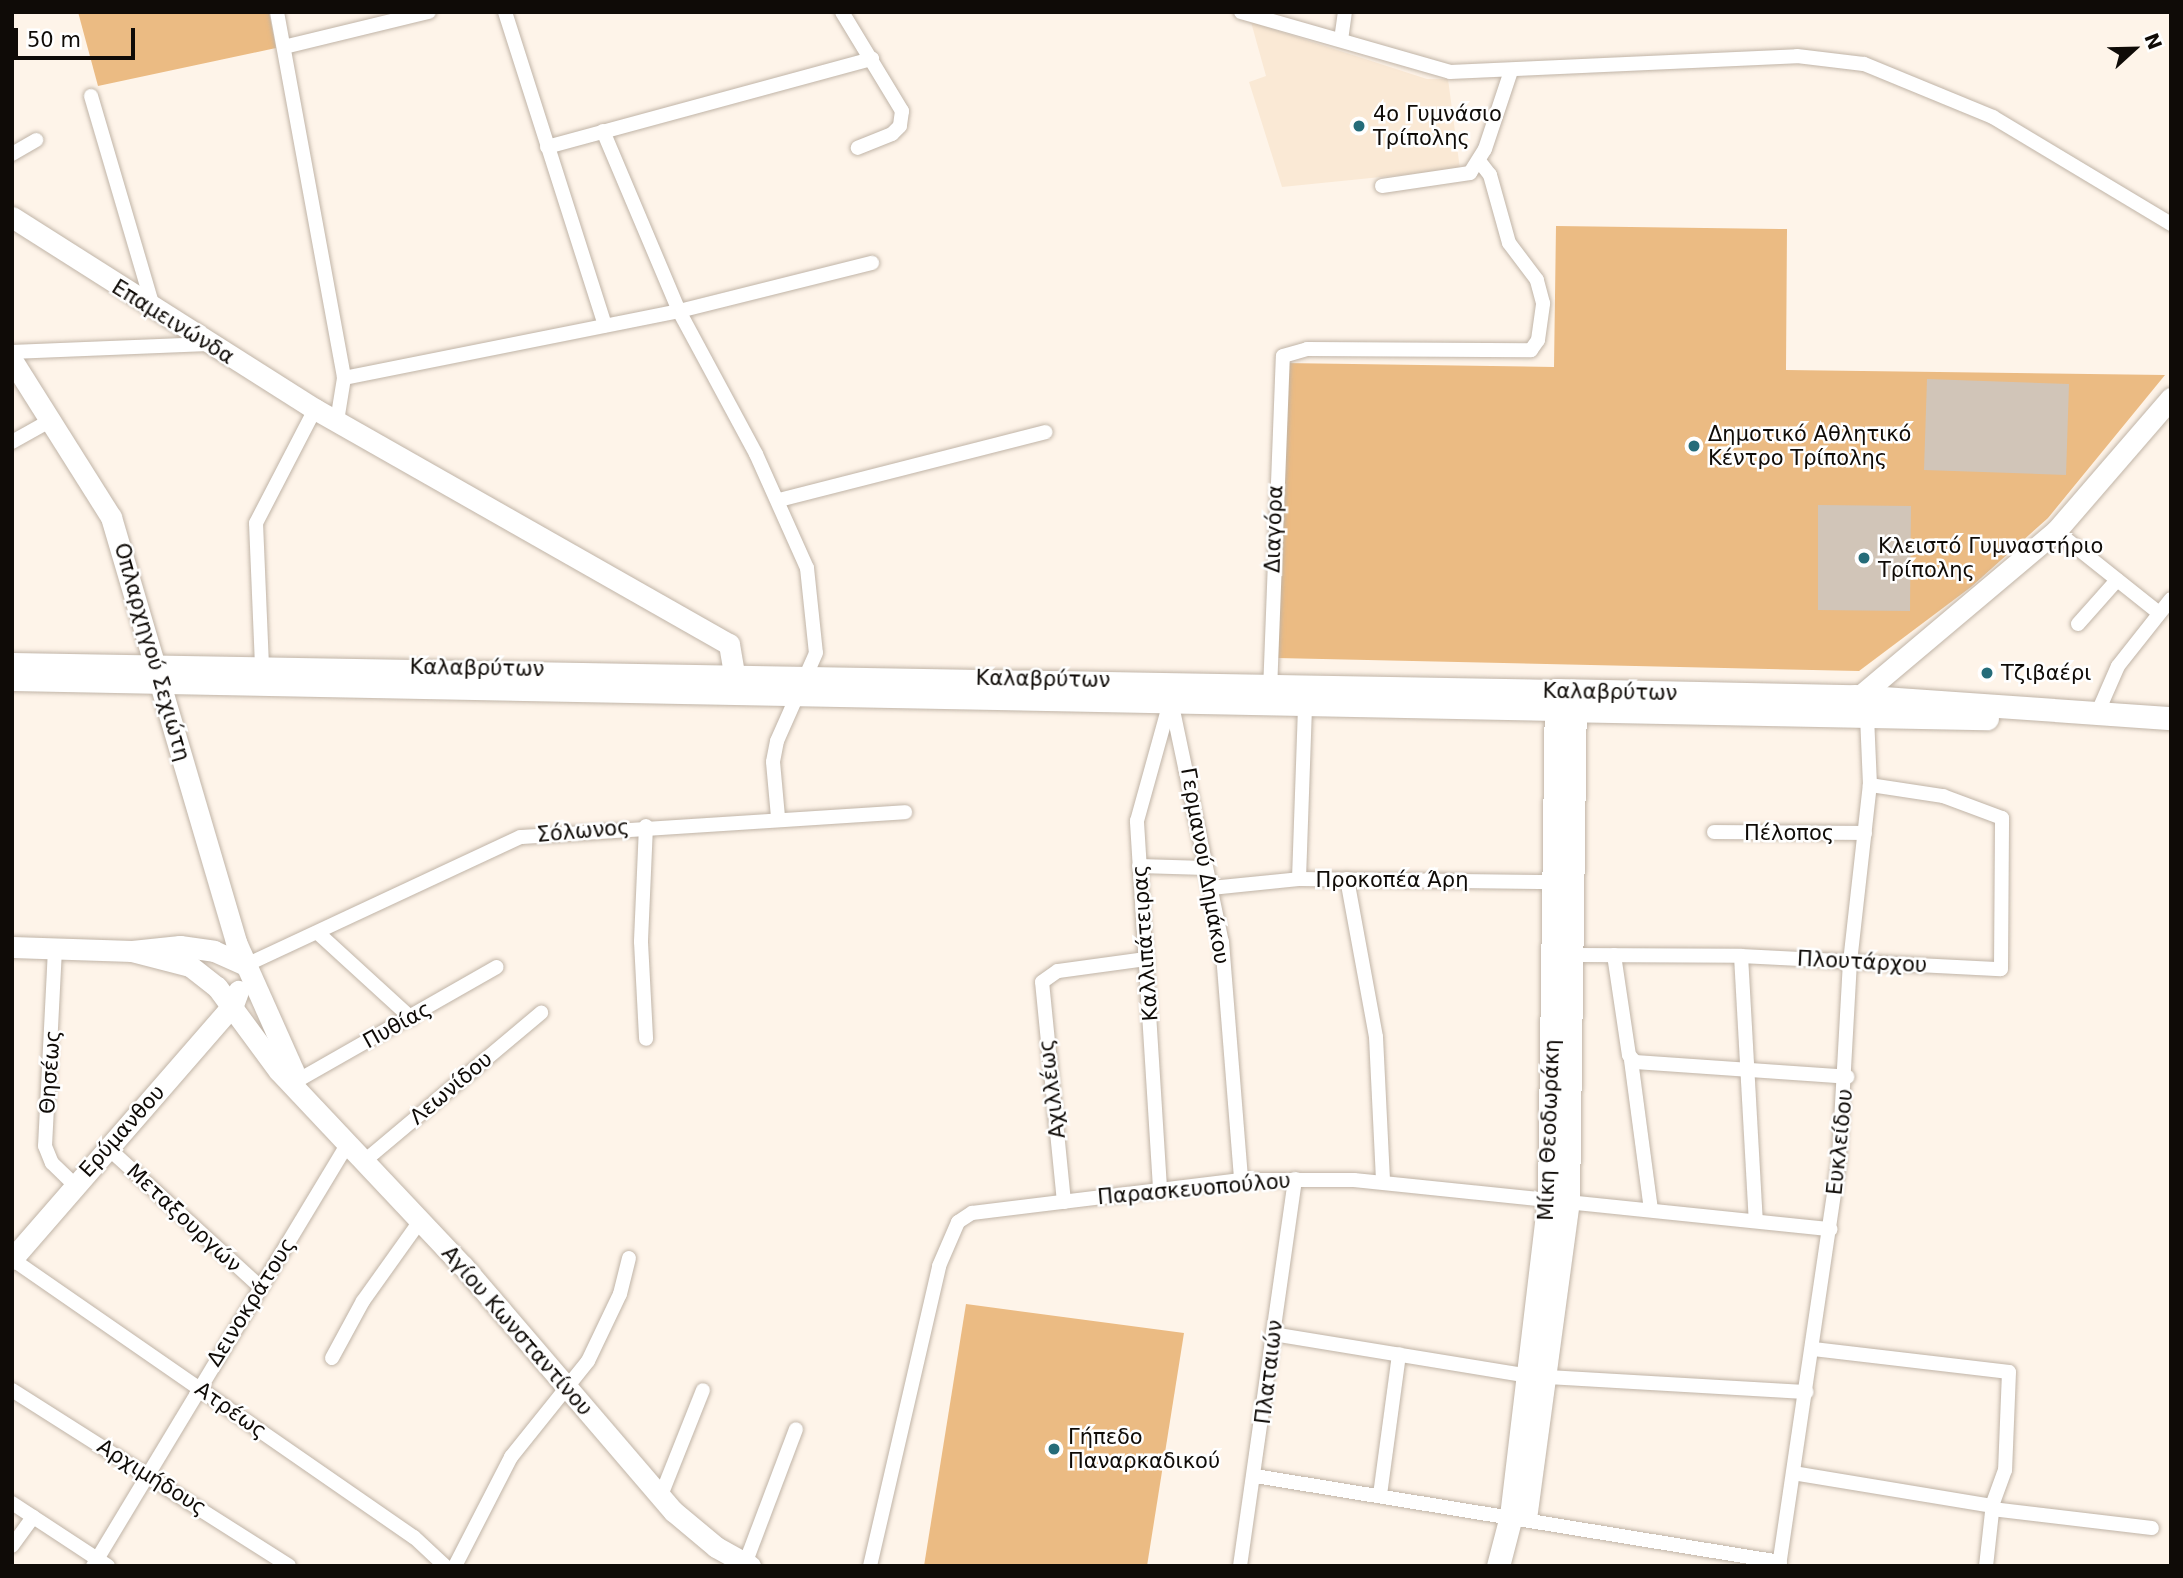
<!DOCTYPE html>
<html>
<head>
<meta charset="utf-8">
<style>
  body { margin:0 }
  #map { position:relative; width:2183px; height:1578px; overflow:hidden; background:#fef4e9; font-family:"DejaVu Sans",sans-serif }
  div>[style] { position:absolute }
  .built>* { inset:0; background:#fae9d5 }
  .green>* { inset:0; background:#ebbb83 }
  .building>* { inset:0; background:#d1c5b8 }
  .roads { filter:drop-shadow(0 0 2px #c0b4a7) drop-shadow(0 0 2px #c0b4a7) }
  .street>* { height:14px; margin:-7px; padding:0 7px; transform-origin:7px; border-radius:7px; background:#fff }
  .secondary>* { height:21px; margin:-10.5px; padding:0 10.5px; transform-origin:10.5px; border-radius:10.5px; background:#fff }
  .primary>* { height:23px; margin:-11.5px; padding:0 11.5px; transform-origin:11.5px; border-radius:11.5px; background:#fff }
  .dots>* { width:19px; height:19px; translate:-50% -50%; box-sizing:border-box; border:4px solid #fff; border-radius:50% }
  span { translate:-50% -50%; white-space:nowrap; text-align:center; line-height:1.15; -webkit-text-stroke:5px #fff; paint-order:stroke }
  .poi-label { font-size:21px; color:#0f0b07 }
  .left { translate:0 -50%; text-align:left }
  .street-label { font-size:21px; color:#0f0b07 }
  .frame { position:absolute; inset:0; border:14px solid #0f0b07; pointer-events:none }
  .north { position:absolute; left:2099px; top:14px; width:70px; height:70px; -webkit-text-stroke:5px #fff; paint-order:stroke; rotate:68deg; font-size:19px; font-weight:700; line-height:28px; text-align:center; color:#0f0b07 }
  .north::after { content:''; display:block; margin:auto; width:24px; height:32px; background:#0f0b07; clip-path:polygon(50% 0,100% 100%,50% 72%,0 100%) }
  .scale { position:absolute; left:14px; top:28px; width:121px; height:32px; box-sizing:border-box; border:4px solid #0f0b07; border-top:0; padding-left:9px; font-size:21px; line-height:24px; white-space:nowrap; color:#0f0b07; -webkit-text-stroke:5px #fff; paint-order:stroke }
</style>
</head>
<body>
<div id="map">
  <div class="built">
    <div style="clip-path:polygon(1251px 22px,1427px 79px,1448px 79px,1460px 169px,1282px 187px,1249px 82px,1266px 76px)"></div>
  </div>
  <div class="green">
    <div style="clip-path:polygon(78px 12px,269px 12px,276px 48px,98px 86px)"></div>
    <div style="clip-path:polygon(1556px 226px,1787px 229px,1786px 370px,2165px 375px,2048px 518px,1971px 587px,1859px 671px,1277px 658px,1284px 363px,1554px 367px)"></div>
    <div style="clip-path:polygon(966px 1304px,1184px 1333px,1147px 1566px,924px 1566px)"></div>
  </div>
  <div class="building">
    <div style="clip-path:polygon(1927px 379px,2069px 384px,2066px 475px,1924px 470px)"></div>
    <div style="clip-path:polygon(1818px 505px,1911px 506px,1910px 611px,1818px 610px)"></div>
  </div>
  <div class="roads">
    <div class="street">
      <div style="left:277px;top:12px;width:372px;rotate:79.6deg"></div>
      <div style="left:344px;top:378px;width:44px;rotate:99.2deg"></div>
      <div style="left:505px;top:12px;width:329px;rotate:72.3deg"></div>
      <div style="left:842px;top:12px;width:116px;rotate:58.8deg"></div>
      <div style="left:902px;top:111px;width:15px;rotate:98deg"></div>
      <div style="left:900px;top:126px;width:11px;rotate:135deg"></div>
      <div style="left:892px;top:134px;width:37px;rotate:158deg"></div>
      <div style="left:1241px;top:12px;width:217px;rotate:16deg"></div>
      <div style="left:1450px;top:72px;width:347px;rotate:-2.6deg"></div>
      <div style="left:1797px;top:56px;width:67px;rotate:6.8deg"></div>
      <div style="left:1864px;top:64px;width:139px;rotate:22.3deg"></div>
      <div style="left:1993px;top:117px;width:208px;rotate:31deg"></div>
      <div style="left:1341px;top:40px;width:28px;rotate:-82deg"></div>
      <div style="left:284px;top:47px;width:149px;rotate:-13.6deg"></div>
      <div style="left:91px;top:96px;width:220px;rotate:73.6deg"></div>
      <div style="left:603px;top:131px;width:195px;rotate:67.1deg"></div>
      <div style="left:679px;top:311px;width:162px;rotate:61.7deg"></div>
      <div style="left:756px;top:454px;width:125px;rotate:65.9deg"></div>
      <div style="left:807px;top:568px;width:85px;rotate:84deg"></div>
      <div style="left:816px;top:653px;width:96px;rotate:113.9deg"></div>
      <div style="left:777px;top:741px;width:21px;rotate:101deg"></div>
      <div style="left:773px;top:762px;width:55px;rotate:84.8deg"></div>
      <div style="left:547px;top:147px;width:337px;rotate:-15.2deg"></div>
      <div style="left:12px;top:154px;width:28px;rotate:-30deg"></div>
      <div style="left:1382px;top:186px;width:89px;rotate:-8.4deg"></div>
      <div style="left:1470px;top:173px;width:28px;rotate:-58deg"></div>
      <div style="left:1485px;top:149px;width:82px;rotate:-71.6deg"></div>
      <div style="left:12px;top:352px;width:196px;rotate:-2.3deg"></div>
      <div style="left:344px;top:378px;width:342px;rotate:-11.3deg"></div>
      <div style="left:679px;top:311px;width:199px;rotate:-14deg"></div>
      <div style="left:12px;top:442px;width:47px;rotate:-29.3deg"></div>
      <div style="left:779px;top:500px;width:275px;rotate:-14.3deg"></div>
      <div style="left:2056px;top:531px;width:132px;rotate:38.5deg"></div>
      <div style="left:2078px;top:624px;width:59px;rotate:-48.4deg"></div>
      <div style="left:262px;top:666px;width:143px;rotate:-92.4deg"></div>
      <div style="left:256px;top:523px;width:128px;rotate:-62.6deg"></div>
      <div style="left:1270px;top:691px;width:335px;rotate:-87.8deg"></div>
      <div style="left:1283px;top:356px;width:25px;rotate:-16deg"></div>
      <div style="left:1307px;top:349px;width:224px;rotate:0.3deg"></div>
      <div style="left:1531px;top:350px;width:12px;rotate:-55deg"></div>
      <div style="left:1538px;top:340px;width:37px;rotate:-82deg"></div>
      <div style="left:1543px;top:303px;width:24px;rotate:-105deg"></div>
      <div style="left:1537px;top:280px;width:46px;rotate:-127.1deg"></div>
      <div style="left:1509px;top:243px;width:71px;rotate:-105.6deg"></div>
      <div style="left:1490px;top:175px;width:16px;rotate:-128deg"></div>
      <div style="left:1170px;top:696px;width:251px;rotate:78.1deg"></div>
      <div style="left:1222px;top:942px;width:239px;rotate:85.4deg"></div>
      <div style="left:2097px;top:714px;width:52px;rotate:-66.4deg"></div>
      <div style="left:2118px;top:666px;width:85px;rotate:-51.7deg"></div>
      <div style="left:646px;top:826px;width:116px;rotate:92.5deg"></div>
      <div style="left:641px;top:942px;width:97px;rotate:87deg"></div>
      <div style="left:1714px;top:832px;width:151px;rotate:0.4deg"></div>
      <div style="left:1139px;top:866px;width:67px;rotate:1.7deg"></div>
      <div style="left:1299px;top:879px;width:175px;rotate:-88deg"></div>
      <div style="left:1347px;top:879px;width:161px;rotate:79.6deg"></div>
      <div style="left:1376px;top:1037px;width:145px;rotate:87.2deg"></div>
      <div style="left:1211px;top:888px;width:88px;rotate:-5.8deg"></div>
      <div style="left:1299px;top:879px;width:260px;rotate:0.7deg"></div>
      <div style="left:318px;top:933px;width:126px;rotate:42.4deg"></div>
      <div style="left:55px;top:949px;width:197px;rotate:92.9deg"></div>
      <div style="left:45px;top:1146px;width:18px;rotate:68deg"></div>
      <div style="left:52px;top:1163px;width:30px;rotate:44deg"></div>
      <div style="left:1574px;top:955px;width:167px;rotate:0.3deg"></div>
      <div style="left:1741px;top:956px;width:260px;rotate:2.9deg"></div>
      <div style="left:2001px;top:969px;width:151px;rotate:-89.6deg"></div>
      <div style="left:2002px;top:818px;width:63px;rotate:-159.6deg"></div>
      <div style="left:1943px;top:796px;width:74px;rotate:-171.4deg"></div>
      <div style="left:1614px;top:955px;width:101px;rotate:81.5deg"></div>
      <div style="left:1629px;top:1055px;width:9px;rotate:49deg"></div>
      <div style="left:1635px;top:1062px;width:213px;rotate:4deg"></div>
      <div style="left:1741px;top:956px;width:265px;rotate:86.8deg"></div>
      <div style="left:246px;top:965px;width:303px;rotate:-25deg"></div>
      <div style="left:521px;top:837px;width:385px;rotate:-3.7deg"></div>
      <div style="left:1631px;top:1060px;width:151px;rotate:82.4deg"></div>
      <div style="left:295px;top:1082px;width:232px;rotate:-29.7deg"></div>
      <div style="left:108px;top:1148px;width:206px;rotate:42.4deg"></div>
      <div style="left:362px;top:1163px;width:234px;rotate:-40deg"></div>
      <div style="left:1160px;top:1188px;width:368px;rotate:-93.6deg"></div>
      <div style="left:1137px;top:821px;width:119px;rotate:-74.5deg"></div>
      <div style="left:1064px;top:1202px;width:221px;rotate:-95.7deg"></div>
      <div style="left:1042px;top:982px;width:19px;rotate:-35deg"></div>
      <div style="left:1058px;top:971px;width:89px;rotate:-7.8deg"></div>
      <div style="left:12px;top:1259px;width:489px;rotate:34.7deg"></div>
      <div style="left:414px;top:1537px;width:42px;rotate:43.1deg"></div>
      <div style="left:1273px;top:1334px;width:259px;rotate:9.3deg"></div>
      <div style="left:1529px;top:1376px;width:278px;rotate:3.3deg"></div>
      <div style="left:1814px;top:1349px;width:196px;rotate:6.7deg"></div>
      <div style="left:2009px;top:1372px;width:98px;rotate:92.3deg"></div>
      <div style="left:2005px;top:1470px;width:35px;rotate:110deg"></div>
      <div style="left:1993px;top:1503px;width:63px;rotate:96.3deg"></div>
      <div style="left:332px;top:1358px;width:65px;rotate:-61.5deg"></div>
      <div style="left:363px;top:1301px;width:98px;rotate:-54.5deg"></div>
      <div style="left:12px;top:1390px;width:328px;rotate:32.4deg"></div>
      <div style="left:1793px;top:1473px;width:203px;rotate:9.4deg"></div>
      <div style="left:1255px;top:1476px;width:532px;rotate:9.3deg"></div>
      <div style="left:1380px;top:1495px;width:142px;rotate:-82.3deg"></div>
      <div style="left:660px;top:1498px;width:116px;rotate:-68.3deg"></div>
      <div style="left:12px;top:1503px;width:115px;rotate:33.3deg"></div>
      <div style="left:1992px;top:1509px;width:161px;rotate:6.8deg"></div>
      <div style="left:12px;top:1546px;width:36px;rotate:-54deg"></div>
      <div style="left:745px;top:1564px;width:144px;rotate:-69.3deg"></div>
      <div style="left:93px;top:1566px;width:490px;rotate:-58.9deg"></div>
      <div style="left:455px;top:1566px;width:123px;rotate:-62.8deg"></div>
      <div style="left:511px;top:1457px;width:123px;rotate:-51.3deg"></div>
      <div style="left:588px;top:1361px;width:74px;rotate:-64.5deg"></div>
      <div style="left:620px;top:1294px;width:37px;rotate:-76deg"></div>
      <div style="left:870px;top:1566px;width:308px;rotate:-77deg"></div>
      <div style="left:939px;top:1266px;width:48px;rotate:-66.6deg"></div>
      <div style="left:958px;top:1222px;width:17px;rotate:-33deg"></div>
      <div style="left:972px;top:1213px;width:271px;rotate:-7deg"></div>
      <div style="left:1241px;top:1180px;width:113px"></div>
      <div style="left:1354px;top:1180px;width:479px;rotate:5.9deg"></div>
      <div style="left:1240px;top:1566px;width:391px;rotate:-81.9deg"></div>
      <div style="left:1779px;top:1566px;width:412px;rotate:-81.6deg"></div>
      <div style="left:1839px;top:1158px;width:196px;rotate:-86.8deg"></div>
      <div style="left:1850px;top:962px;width:178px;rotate:-83.6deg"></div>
      <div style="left:1870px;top:785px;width:69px;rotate:-92.5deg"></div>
    </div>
    <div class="secondary">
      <div style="left:12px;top:217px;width:359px;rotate:32.4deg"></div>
      <div style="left:315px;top:409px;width:476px;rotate:29.6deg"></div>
      <div style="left:729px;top:644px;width:42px;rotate:80.3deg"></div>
      <div style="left:12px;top:360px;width:186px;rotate:57.8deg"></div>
      <div style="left:111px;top:517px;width:443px;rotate:73.6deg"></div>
      <div style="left:236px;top:942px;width:142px;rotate:66deg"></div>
      <div style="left:12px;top:663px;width:1544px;rotate:1deg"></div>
      <div style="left:12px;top:680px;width:1544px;rotate:1.11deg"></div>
      <div style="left:1848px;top:706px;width:272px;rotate:-40.1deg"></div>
      <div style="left:2056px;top:531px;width:176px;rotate:-49.2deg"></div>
      <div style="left:12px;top:947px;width:120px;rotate:1.9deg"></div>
      <div style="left:132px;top:951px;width:48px;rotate:-5.9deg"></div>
      <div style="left:180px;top:946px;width:34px;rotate:8deg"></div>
      <div style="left:214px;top:951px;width:35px;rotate:24deg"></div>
      <div style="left:132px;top:951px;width:60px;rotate:14.5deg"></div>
      <div style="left:190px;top:966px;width:34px;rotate:38deg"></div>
      <div style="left:217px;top:987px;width:104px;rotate:53.6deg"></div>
      <div style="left:279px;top:1071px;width:268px;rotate:46.7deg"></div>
      <div style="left:463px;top:1266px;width:323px;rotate:49.4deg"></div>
      <div style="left:673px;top:1511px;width:56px;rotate:39.9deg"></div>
      <div style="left:716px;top:1547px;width:39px;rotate:29deg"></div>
      <div style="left:12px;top:1259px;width:337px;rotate:-49deg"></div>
      <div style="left:233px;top:1005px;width:15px;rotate:-70deg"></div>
    </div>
    <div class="primary">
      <div style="left:1559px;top:710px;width:428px;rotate:1.1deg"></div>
      <div style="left:1526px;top:1511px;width:313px;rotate:-82.3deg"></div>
      <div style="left:1568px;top:1201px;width:510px;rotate:-89.21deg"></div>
      <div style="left:1498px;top:1566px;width:52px;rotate:-75.4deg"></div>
      <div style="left:1511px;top:1516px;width:319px;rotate:-83.2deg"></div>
      <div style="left:1549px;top:1199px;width:509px;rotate:-89.21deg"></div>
      <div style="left:1556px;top:690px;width:298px;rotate:1.2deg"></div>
      <div style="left:1854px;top:696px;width:318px;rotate:4deg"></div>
    </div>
  </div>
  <div class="dots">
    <div style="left:1359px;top:126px;background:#256c79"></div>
    <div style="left:1694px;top:446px;background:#256c79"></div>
    <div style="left:1864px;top:558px;background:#256c79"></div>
    <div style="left:1987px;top:673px;background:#256c79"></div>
    <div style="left:1054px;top:1449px;background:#256c79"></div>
  </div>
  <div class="poi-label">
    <span class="left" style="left:1373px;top:126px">4ο Γυμνάσιο<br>Τρίπολης</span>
    <span class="left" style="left:1708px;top:446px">Δημοτικό Αθλητικό<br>Κέντρο Τρίπολης</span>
    <span class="left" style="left:1878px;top:558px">Κλειστό Γυμναστήριο<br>Τρίπολης</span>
    <span class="left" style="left:2001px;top:673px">Τζιβαέρι</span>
    <span class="left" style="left:1068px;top:1449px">Γήπεδο<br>Παναρκαδικού</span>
  </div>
  <div class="street-label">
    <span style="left:173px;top:322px;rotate:32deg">Επαμεινώνδα</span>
    <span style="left:1274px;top:529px;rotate:-88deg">Διαγόρα</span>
    <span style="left:152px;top:652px;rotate:74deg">Οπλαρχηγού Σεχιώτη</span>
    <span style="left:477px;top:668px;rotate:1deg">Καλαβρύτων</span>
    <span style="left:1043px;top:679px;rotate:1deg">Καλαβρύτων</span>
    <span style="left:1610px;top:692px;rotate:1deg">Καλαβρύτων</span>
    <span style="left:583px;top:831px;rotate:-5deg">Σόλωνος</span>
    <span style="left:1789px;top:833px">Πέλοπος</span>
    <span style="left:1205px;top:866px;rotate:80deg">Γερμανού Δημάκου</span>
    <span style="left:1392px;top:880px">Προκοπέα Άρη</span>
    <span style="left:1145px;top:943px;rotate:-94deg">Καλλιπάτειρας</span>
    <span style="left:1862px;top:962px;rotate:3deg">Πλουτάρχου</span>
    <span style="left:397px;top:1025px;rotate:-29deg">Πυθίας</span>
    <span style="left:50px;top:1072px;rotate:-86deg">Θησέως</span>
    <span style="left:451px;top:1088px;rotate:-40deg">Λεωνίδου</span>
    <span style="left:1052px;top:1089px;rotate:-97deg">Αχιλλέως</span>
    <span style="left:1549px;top:1130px;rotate:-88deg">Μίκη Θεοδωράκη</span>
    <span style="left:122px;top:1131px;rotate:-48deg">Ερύμανθου</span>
    <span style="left:1840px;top:1142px;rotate:-84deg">Ευκλείδου</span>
    <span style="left:1194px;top:1189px;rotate:-5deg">Παρασκευοπούλου</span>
    <span style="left:184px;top:1218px;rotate:43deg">Μεταξουργών</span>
    <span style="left:251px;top:1302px;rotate:-58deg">Δεινοκράτους</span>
    <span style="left:517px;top:1331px;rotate:49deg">Αγίου Κωνσταντίνου</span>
    <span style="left:1269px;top:1372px;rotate:-83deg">Πλαταιών</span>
    <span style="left:231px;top:1410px;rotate:35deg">Ατρέως</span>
    <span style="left:152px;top:1477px;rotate:32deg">Αρχιμήδους</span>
  </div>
  <div class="frame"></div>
  <div class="north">N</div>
  <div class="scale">50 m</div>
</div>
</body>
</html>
